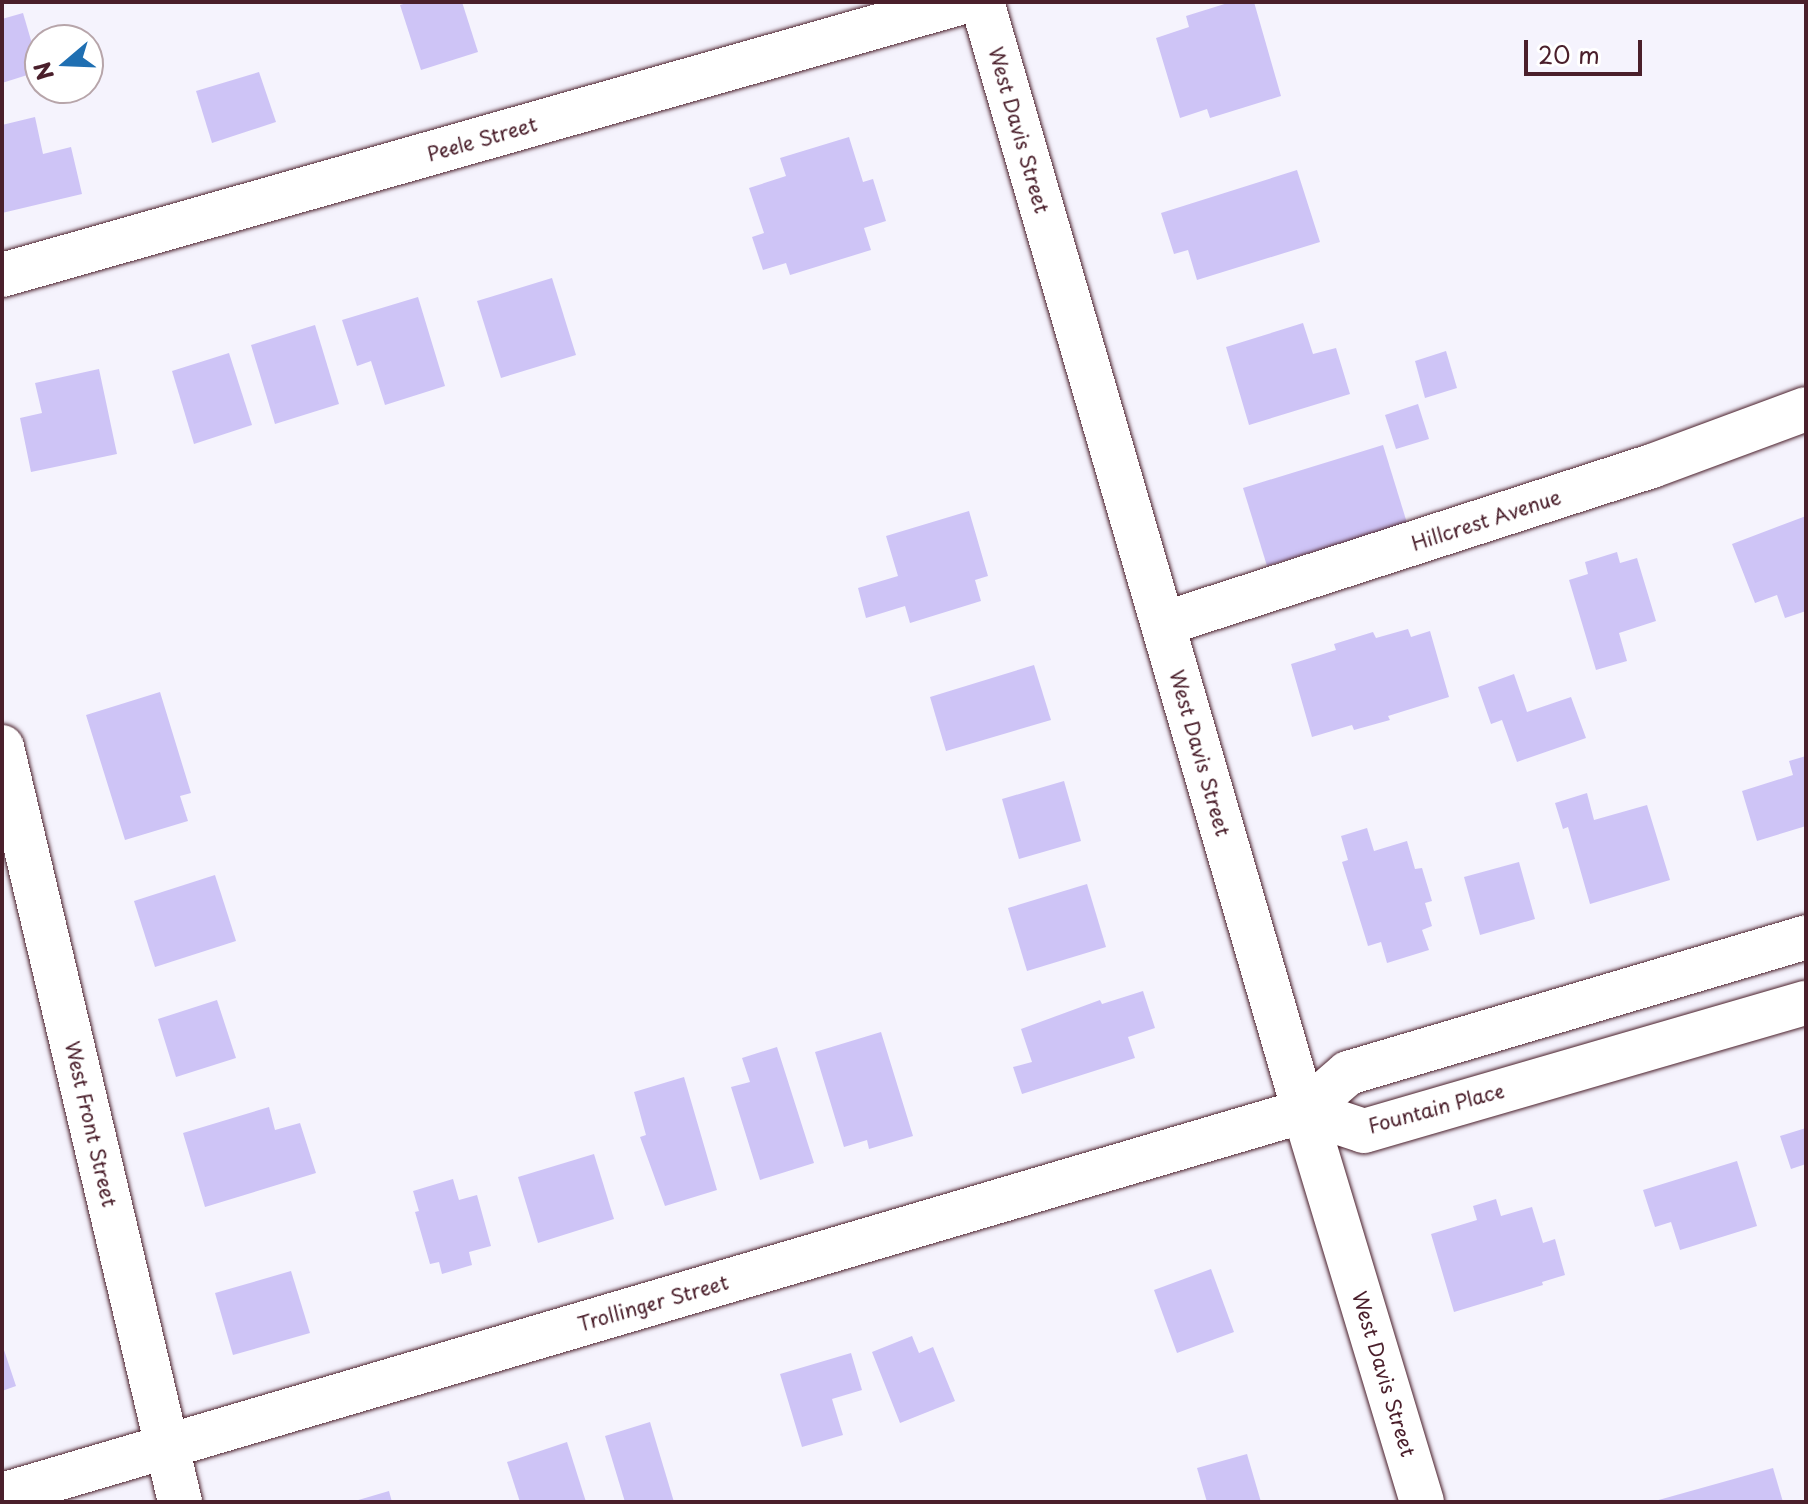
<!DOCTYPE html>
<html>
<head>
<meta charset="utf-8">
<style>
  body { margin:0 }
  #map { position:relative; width:1808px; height:1504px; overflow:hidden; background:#f5f3fd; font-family:"Playpen Sans",sans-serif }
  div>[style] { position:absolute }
  .building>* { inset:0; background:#cec4f6 }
  .roads { filter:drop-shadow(0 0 2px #4a1f2b) drop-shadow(0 0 2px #4a1f2b) }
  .minor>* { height:44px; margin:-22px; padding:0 22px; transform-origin:22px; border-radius:22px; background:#fff }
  span { translate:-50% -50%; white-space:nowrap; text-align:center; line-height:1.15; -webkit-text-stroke:6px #fff; paint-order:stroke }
  .street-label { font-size:20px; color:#4a1f2b }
  .frame { position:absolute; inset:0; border:4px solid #4a1f2b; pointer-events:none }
  .north { position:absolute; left:24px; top:24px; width:80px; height:80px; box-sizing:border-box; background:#fff; border:2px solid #b7a5aa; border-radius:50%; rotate:251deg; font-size:22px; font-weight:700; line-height:32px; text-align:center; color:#4a1f2b }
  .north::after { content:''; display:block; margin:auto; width:28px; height:36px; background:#1f6fb2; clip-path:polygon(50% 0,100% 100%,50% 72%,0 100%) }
  .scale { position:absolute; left:1524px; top:40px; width:118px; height:36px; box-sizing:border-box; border:4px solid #4a1f2b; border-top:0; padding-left:10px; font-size:24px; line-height:28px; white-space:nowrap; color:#4a1f2b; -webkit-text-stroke:6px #fff; paint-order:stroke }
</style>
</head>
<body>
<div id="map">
  <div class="building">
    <div style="clip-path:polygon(410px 2px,462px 2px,478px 52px,421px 70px,400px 5px)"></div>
    <div style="clip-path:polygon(1231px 2px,1254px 2px,1281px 96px,1210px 118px,1207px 109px,1180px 118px,1156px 38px,1189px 27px,1186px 16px)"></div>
    <div style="clip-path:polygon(23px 13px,40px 71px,2px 83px,2px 19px)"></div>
    <div style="clip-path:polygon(259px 72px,276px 122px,212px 143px,196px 91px)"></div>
    <div style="clip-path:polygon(35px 117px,43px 154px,71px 147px,82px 194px,2px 213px,2px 125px)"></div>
    <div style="clip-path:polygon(849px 137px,863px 182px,873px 179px,886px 221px,864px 228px,871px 250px,790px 275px,786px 263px,763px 270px,752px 237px,764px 233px,749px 188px,786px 176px,780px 158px)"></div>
    <div style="clip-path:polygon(1297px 170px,1320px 242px,1197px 280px,1188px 250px,1174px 254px,1161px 213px)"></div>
    <div style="clip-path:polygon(552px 278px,576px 355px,501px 378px,477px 301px)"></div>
    <div style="clip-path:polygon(418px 297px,445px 386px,385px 405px,371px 361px,357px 366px,342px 320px)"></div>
    <div style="clip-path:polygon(1303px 323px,1313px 354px,1336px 348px,1350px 394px,1249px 425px,1226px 347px)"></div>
    <div style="clip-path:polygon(315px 325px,339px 404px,275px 424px,251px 345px)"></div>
    <div style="clip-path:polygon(1446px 351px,1457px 388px,1425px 398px,1415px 361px)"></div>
    <div style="clip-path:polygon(229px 353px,252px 425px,194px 444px,172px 371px)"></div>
    <div style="clip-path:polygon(99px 369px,117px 454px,31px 472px,20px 418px,42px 413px,35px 383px)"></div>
    <div style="clip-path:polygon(1418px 404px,1429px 439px,1396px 449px,1385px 415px)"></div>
    <div style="clip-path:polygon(1383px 445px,1407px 523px,1267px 566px,1243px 488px)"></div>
    <div style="clip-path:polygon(969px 511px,988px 576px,975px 580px,981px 601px,910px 623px,905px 606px,866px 618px,858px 588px,898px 576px,886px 536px)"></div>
    <div style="clip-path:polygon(1806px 516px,1806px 611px,1785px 618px,1777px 595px,1755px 603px,1732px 544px)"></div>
    <div style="clip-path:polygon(1617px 552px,1620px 563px,1637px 558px,1656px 621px,1619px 633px,1627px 661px,1596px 670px,1569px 580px,1588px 574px,1585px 562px)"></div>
    <div style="clip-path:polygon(1408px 629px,1411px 637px,1430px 631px,1449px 697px,1388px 716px,1390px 720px,1354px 730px,1352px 725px,1312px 737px,1291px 664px,1336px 650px,1334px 644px,1373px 632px,1376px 638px)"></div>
    <div style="clip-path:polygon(1034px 665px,1051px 720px,946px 751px,930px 697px)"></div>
    <div style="clip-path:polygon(1514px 674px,1527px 712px,1571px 697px,1586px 738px,1517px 762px,1502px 720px,1491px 724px,1478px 687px)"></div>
    <div style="clip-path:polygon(160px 692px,191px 793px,180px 796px,188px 821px,125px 840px,86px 715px)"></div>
    <div style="clip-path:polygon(1806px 756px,1806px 826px,1757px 841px,1742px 791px,1793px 775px,1789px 761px)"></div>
    <div style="clip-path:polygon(1064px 781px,1081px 841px,1019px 859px,1002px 799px)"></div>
    <div style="clip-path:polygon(1587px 793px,1594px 820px,1647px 805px,1670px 880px,1590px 904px,1568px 827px,1563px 829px,1555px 803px)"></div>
    <div style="clip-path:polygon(1367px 828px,1374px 851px,1407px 841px,1415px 869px,1422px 868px,1432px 901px,1425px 903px,1432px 926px,1422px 930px,1429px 950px,1387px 963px,1381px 942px,1368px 946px,1342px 862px,1348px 860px,1341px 836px)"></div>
    <div style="clip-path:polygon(1519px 862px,1535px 919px,1480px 935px,1464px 877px)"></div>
    <div style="clip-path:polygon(215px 875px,236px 941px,155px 967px,134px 901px)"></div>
    <div style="clip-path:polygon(1087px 884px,1106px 947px,1027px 971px,1008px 908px)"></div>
    <div style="clip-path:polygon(1143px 991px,1155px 1028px,1128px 1037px,1135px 1058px,1022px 1094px,1013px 1067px,1032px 1062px,1021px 1029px,1100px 1000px,1102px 1004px)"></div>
    <div style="clip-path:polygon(217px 1000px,236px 1058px,176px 1077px,158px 1019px)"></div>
    <div style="clip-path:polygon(881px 1032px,913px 1136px,869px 1149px,867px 1140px,844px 1147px,815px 1052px)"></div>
    <div style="clip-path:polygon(777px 1047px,814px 1163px,760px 1180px,731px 1087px,750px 1082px,742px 1058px)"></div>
    <div style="clip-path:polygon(684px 1077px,717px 1190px,665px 1206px,640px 1137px,646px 1135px,634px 1092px)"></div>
    <div style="clip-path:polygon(269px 1107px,275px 1130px,300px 1123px,316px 1173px,205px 1207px,183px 1133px)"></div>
    <div style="clip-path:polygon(1806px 1128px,1806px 1164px,1791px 1169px,1780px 1136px)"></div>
    <div style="clip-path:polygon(594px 1154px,614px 1219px,538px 1243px,518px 1177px)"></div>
    <div style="clip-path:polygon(1737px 1161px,1757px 1226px,1680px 1250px,1671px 1222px,1655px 1227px,1643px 1190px)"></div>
    <div style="clip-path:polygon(453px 1179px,459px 1200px,477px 1195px,491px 1246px,469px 1252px,472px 1265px,442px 1274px,439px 1262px,430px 1264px,415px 1212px,419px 1211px,413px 1191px)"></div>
    <div style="clip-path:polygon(1496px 1199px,1501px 1216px,1532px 1207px,1543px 1243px,1555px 1239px,1565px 1275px,1542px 1282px,1543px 1285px,1454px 1312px,1431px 1234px,1477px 1220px,1473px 1206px)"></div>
    <div style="clip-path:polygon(1211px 1269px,1234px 1332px,1177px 1353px,1154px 1290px)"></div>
    <div style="clip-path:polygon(291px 1271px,310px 1333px,233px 1355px,215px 1293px)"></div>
    <div style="clip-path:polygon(912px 1336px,919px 1353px,933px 1347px,955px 1401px,900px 1423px,872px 1352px)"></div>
    <div style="clip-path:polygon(2px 1344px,16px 1386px,2px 1391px)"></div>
    <div style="clip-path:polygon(851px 1353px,862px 1390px,832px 1399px,843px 1435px,802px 1447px,780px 1374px)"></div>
    <div style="clip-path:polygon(650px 1422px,674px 1502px,625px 1502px,605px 1436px)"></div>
    <div style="clip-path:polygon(567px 1442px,586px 1502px,520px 1502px,507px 1462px)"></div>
    <div style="clip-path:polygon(1247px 1454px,1261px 1502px,1207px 1502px,1197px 1468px)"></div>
    <div style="clip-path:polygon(1773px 1468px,1783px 1502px,1655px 1502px,1655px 1501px)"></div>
    <div style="clip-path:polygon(389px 1491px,392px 1502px,355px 1502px,355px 1501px)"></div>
  </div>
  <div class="roads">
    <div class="minor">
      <div style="left:982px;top:2px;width:1155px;rotate:73.81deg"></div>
      <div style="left:1304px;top:1111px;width:408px;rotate:73.2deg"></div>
      <div style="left:2px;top:275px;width:999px;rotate:-15.86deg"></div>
      <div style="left:1163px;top:624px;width:514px;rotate:-17.91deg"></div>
      <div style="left:1652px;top:466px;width:164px;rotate:-20.3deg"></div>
      <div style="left:2px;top:747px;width:776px;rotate:76.73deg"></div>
      <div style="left:1304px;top:1111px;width:63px;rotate:18.4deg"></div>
      <div style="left:1364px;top:1131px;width:460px;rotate:-16.2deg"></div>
      <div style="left:2px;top:1495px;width:1357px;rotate:-16.43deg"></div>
      <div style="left:1304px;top:1111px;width:58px;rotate:-40.8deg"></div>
      <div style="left:1348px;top:1073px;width:478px;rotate:-16.5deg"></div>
    </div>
  </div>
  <div class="street-label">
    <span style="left:1019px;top:130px;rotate:74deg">West Davis Street</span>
    <span style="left:482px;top:139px;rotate:-16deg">Peele Street</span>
    <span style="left:1486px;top:520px;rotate:-18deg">Hillcrest Avenue</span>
    <span style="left:1200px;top:753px;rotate:74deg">West Davis Street</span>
    <span style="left:1436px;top:1108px;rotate:-15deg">Fountain Place</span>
    <span style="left:91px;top:1124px;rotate:77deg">West Front Street</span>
    <span style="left:653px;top:1303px;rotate:-16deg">Trollinger Street</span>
    <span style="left:1384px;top:1374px;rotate:73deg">West Davis Street</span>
  </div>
  <div class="frame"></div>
  <div class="north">N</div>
  <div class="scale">20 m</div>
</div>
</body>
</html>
